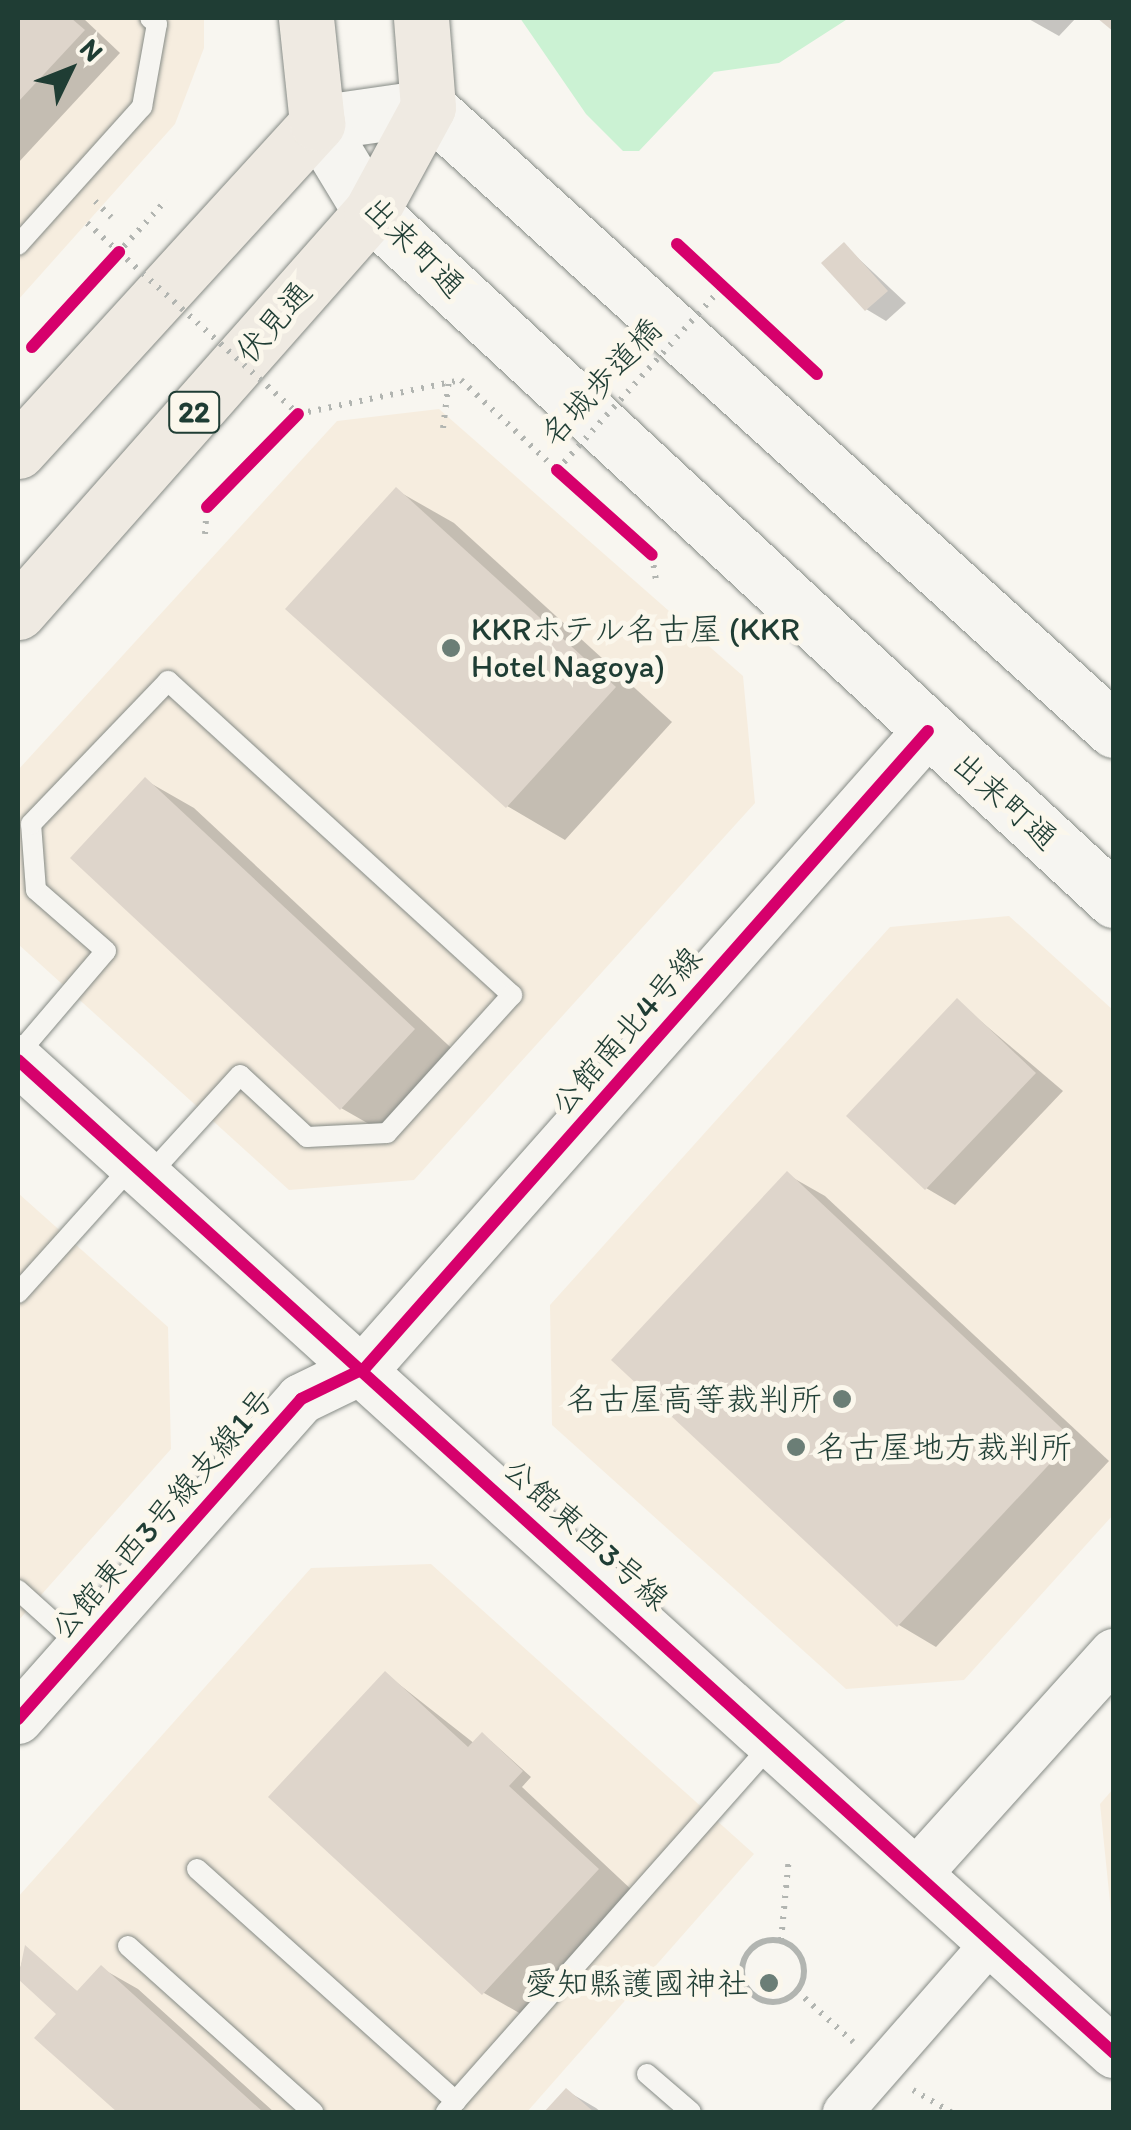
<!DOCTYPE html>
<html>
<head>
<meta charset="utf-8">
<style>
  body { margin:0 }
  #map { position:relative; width:1131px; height:2130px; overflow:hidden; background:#f8f6f0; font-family:Itim,"Klee One",sans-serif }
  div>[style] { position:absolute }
  .built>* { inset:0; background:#f6eddf }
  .green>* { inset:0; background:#cbf2d3 }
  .shadow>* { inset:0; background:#0003 }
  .building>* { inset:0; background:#ded5cb }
  .path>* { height:6px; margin-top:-3px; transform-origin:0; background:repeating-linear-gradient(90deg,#b2b5b1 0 2.5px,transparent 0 10.5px) }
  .path>.ring { margin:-3px; padding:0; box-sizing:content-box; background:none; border:6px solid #b2b5b1; border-radius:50% }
  .roads { filter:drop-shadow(0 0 2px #868b86) drop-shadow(0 0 2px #868b86) }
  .service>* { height:20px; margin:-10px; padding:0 10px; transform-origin:10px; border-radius:10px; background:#f6f5f1 }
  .minor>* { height:40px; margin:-20px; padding:0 20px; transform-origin:20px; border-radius:20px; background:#f6f5f1 }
  .tertiary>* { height:50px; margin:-25px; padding:0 25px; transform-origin:25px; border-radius:25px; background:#f6f5f1 }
  .secondary>* { height:55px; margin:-27.5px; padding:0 27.5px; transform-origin:27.5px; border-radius:27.5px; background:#f6f5f1 }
  .trunk>* { height:55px; margin:-27.5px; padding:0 27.5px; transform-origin:27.5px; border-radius:27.5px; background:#efeae2 }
  .path-bridge>* { height:6px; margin-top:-3px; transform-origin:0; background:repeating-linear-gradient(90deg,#b2b5b1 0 2.5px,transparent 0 10.5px) }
  .cycleway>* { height:12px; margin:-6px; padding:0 6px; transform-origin:6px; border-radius:6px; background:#d6006c }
  .dots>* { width:28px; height:28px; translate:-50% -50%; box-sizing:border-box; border:5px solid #fbf7ec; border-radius:50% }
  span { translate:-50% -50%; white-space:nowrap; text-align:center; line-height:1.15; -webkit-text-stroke:10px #fbf7ec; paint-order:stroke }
  .shield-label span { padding:2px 8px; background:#fbf7ec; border:2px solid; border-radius:8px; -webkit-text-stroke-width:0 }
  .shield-label { font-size:30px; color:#1f3d34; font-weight:700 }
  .street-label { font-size:32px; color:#1f3d34 }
  .poi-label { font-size:32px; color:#1f3d34 }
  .left { translate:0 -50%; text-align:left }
  .right { translate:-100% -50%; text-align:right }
  .frame { position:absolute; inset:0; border:20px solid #1f3d34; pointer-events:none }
  .north { position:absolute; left:20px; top:20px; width:100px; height:100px; -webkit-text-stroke:8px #fbf7ec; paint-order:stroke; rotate:47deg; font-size:28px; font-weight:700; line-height:40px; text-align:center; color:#1f3d34 }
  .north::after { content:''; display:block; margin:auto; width:35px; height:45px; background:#1f3d34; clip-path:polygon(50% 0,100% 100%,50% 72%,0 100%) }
</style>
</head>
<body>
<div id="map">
  <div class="built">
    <div style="clip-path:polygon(18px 18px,204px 18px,204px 48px,175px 124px,18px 300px)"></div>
    <div style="clip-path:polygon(439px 409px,743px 676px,755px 803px,414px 1180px,289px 1190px,18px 944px,18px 770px,337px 421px)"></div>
    <div style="clip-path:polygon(1009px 916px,1113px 1010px,1113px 1515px,964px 1680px,846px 1689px,552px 1425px,550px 1305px,890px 927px)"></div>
    <div style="clip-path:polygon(18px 1193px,168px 1327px,171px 1449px,18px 1621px)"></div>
    <div style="clip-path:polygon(431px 1564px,754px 1854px,527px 2112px,18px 2112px,18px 1897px,311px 1568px)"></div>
    <div style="clip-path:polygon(1113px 1789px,1113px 1932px,1100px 1804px)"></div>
  </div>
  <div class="green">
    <div style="clip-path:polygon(520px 18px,849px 18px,779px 63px,714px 72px,639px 151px,623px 151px,586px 114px)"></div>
  </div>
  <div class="shadow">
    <div style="clip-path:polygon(18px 18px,83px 18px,120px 53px,18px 163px)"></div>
    <div style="clip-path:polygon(1027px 18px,1076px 18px,1059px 36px)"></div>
    <div style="clip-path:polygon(844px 245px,906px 303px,886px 321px,866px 309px)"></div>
    <div style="clip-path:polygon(396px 490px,454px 523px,672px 722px,565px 840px,507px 806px)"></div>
    <div style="clip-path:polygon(145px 780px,194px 808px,462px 1058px,390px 1136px,341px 1108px)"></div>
    <div style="clip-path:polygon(957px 1001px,1063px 1091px,955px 1205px,926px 1188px)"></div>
    <div style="clip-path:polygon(788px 1175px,825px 1196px,1109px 1461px,936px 1647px,899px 1625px,615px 1360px)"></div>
    <div style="clip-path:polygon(386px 1674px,475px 1744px,491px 1741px,531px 1777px,522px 1787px,634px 1892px,521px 2014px,484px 1993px)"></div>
    <div style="clip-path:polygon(26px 1948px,79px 1993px,101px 1968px,138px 1989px,274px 2112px,121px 2112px,38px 2038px,60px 2014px,18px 1976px)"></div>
    <div style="clip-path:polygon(567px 2091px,596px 2108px,601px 2112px,547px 2112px)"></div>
  </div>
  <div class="building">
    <div style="clip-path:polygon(18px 18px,71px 18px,85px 30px,18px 102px)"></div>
    <div style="clip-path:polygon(1097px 18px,1114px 18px,1114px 32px)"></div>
    <div style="clip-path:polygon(844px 242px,888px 291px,865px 311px,821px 263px)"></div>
    <div style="clip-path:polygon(396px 487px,616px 687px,506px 808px,285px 609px)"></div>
    <div style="clip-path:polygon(145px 777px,415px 1029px,340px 1110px,70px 858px)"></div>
    <div style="clip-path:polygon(957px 998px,1036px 1073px,925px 1190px,846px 1116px)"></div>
    <div style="clip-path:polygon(787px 1171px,1073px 1439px,897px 1627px,611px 1360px)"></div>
    <div style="clip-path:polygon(385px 1671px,468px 1747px,482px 1732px,523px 1771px,509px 1786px,599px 1869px,482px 1995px,268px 1797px)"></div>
    <div style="clip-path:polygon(25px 1945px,77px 1991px,101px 1965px,263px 2112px,117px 2112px,34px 2038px,56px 2014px,18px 1979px)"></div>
    <div style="clip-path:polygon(566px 2088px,594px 2112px,544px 2112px)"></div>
  </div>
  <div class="path">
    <div style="left:95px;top:201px;width:23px;rotate:45deg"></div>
    <div style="left:87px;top:223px;width:43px;rotate:42.2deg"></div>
    <div style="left:677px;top:244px;width:191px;rotate:42.9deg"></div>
    <div style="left:32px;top:347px;width:199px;rotate:-47.6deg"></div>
    <div style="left:443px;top:428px;width:48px;rotate:-82.9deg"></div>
    <div style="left:557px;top:470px;width:127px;rotate:41.8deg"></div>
    <div style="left:652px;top:555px;width:26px;rotate:81deg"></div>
    <div style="left:205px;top:534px;width:27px;rotate:-86deg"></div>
    <div style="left:207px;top:507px;width:130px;rotate:-45.6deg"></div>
    <div class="ring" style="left:742px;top:1940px;width:56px;height:56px"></div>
    <div style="left:781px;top:1940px;width:83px;rotate:-84.5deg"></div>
    <div style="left:797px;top:1991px;width:76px;rotate:42.3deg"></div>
    <div style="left:913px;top:2090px;width:44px;rotate:30.1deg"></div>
  </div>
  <div class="roads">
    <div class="service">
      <div style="left:18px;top:245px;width:186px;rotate:-48.1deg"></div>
      <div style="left:142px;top:107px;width:84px;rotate:-79.8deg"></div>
      <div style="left:157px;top:24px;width:9px;rotate:-139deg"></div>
      <div style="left:18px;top:1054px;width:135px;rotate:-49.5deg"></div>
      <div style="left:106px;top:951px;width:93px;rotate:-138.9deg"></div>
      <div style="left:36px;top:890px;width:66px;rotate:-94.3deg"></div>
      <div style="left:31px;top:824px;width:198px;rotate:-46.2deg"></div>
      <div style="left:168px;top:681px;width:466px;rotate:42.4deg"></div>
      <div style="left:512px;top:995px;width:186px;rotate:132.2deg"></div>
      <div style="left:387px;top:1133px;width:80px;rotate:177.1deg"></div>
      <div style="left:307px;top:1137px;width:91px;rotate:-137.2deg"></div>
      <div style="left:240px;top:1075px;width:137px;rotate:132.3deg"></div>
      <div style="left:18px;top:1293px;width:172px;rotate:-48.1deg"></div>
      <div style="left:18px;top:1590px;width:85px;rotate:42.1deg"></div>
      <div style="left:197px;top:1869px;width:348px;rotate:41.9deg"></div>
      <div style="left:128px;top:1946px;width:249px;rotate:41.9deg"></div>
      <div style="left:647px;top:2074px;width:58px;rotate:40.8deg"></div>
      <div style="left:446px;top:2112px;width:492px;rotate:-48.5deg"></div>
    </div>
    <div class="minor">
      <div style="left:843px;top:2112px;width:226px;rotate:-48.8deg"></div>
    </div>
    <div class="tertiary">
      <div style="left:18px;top:1060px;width:1479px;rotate:42.18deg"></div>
      <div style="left:18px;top:1719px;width:427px;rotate:-48.5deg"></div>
      <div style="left:301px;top:1399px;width:71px;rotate:-25.8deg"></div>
      <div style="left:365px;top:1368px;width:850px;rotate:-48.53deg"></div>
      <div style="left:917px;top:1873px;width:295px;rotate:-48deg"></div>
    </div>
    <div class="secondary">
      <div style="left:1114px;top:730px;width:927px;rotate:-137.76deg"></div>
      <div style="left:428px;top:107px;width:112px;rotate:171.8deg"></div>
      <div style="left:317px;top:123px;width:104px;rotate:58.8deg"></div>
      <div style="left:371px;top:212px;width:1013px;rotate:42.8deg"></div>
    </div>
    <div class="trunk">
      <div style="left:18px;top:451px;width:444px;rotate:-47.6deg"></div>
      <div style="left:317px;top:123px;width:106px;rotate:-96deg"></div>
      <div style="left:18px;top:612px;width:533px;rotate:-48.57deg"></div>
      <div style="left:371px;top:212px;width:119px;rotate:-61.5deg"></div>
      <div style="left:428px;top:107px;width:89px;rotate:-94.5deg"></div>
    </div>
  </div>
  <div class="path-bridge">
    <div style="left:119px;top:252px;width:241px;rotate:42.1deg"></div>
    <div style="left:298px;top:414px;width:167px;rotate:-11.8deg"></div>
    <div style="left:461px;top:380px;width:132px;rotate:43.2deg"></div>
    <div style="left:557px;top:470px;width:248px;rotate:-47.9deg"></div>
  </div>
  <div class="cycleway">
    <div style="left:677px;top:244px;width:191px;rotate:42.9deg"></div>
    <div style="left:32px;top:347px;width:129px;rotate:-47.5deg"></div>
    <div style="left:557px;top:470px;width:127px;rotate:41.8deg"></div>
    <div style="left:207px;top:507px;width:130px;rotate:-45.6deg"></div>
    <div style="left:18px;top:1060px;width:1479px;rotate:42.18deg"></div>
    <div style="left:18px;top:1719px;width:427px;rotate:-48.5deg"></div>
    <div style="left:301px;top:1399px;width:71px;rotate:-25.8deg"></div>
    <div style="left:365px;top:1368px;width:850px;rotate:-48.53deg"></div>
  </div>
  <div class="dots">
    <div style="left:451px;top:648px;background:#6b7e76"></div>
    <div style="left:842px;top:1399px;background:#6b7e76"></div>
    <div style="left:796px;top:1447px;background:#6b7e76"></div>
    <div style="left:769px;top:1983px;background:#6b7e76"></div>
  </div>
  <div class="shield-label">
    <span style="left:194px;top:412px">22</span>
  </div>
  <div class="street-label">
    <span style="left:414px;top:247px;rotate:45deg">出来町通</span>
    <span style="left:274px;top:322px;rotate:-49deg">伏見通</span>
    <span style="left:601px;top:382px;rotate:-47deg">名城歩道橋</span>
    <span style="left:1005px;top:801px;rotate:42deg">出来町通</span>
    <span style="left:626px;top:1031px;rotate:-49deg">公館南北4号線</span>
    <span style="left:162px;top:1514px;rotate:-49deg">公館東西3号線支線1号</span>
    <span style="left:586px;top:1534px;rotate:42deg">公館東西3号線</span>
  </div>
  <div class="poi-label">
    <span class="left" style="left:471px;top:648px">KKRホテル名古屋 (KKR<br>Hotel Nagoya)</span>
    <span class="right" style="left:822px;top:1399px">名古屋高等裁判所</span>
    <span class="left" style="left:816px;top:1447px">名古屋地方裁判所</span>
    <span class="right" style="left:749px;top:1983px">愛知縣護國神社</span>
  </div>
  <div class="frame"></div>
  <div class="north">N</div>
</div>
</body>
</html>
